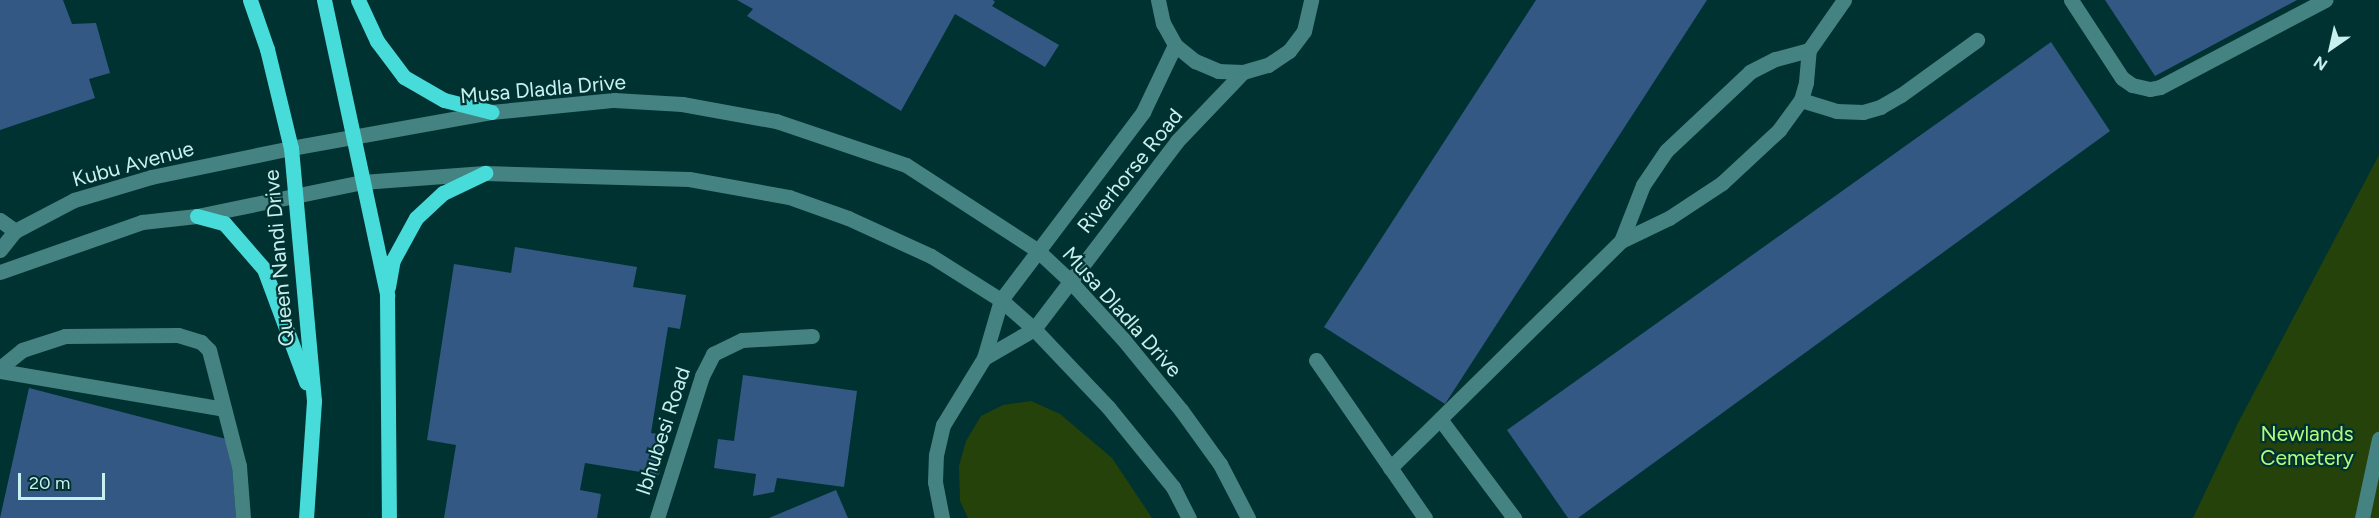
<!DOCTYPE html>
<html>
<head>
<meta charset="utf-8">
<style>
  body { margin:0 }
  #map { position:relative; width:2379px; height:518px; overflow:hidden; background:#003231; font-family:Figtree,sans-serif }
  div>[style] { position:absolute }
  .green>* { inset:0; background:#26420b }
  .building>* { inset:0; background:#335884 }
  .minor>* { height:15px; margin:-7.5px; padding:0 7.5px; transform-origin:7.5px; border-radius:7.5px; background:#448381 }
  .major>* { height:15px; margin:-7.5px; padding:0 7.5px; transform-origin:7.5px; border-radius:7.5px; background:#47dcd9 }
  span { translate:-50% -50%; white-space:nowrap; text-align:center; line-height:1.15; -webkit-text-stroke:4.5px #003231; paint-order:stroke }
  .street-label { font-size:21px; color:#c8f0ee }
  .park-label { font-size:21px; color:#b3fb7c }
  .north { position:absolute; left:2301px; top:18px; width:60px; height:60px; -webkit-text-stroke:4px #003231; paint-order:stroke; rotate:214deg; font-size:16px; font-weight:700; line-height:24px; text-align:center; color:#c8f0ee }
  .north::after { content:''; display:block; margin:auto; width:21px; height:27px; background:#c8f0ee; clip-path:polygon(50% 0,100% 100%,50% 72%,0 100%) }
  .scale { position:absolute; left:18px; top:473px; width:87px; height:27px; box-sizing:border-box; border:3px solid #c8f0ee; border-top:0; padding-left:8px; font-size:18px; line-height:21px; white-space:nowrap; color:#c8f0ee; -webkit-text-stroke:4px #003231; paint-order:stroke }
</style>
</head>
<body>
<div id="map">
  <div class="green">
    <div style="clip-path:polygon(2379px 155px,2379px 518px,2193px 518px,2237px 425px)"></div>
    <div style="clip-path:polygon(1031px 401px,1060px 414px,1112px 458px,1152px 518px,968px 518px,960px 501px,959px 466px,966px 441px,981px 416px,1003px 405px)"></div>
  </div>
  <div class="building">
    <div style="clip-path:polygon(0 0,63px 0,72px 24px,96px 23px,110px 73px,89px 79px,95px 98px,0 130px)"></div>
    <div style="clip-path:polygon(737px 0,993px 0,995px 2px,992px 6px,1059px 45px,1045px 67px,955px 14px,901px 111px,747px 16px,753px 9px)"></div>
    <div style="clip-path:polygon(1536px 0,1707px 0,1445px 404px,1324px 327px)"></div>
    <div style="clip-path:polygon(2105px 0,2297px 0,2155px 76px)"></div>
    <div style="clip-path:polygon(2051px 42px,2110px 131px,1578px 518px,1568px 518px,1507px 430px)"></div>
    <div style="clip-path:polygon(515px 247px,637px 267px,633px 287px,686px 295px,680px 329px,668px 327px,651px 433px,665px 435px,659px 475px,585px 463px,580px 490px,601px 494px,597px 518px,444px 518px,456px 445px,427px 440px,454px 264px,511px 273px)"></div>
    <div style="clip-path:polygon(743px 375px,857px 391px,844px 487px,777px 478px,774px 492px,753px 496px,756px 474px,714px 468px,718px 439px,734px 441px)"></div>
    <div style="clip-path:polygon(29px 388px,230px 440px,236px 518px,0 518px)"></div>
    <div style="clip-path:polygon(836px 490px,848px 518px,769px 518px)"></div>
  </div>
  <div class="minor">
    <div style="left:1158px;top:0;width:24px;rotate:78deg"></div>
    <div style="left:1163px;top:23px;width:25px;rotate:61deg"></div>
    <div style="left:1175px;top:45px;width:26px;rotate:39deg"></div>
    <div style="left:1195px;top:61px;width:25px;rotate:23deg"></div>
    <div style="left:1218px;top:71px;width:25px;rotate:2deg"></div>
    <div style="left:1243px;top:72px;width:26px;rotate:-16deg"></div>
    <div style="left:1268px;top:65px;width:25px;rotate:-34deg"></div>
    <div style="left:1289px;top:51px;width:25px;rotate:-53deg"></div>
    <div style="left:1304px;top:31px;width:32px;rotate:-77deg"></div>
    <div style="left:2071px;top:0;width:93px;rotate:56.8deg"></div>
    <div style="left:2122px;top:78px;width:12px;rotate:35deg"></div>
    <div style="left:2132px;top:85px;width:18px;rotate:13deg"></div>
    <div style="left:2150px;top:89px;width:10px;rotate:-11deg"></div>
    <div style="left:2160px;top:87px;width:187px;rotate:-27.8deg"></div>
    <div style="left:1809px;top:50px;width:35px;rotate:165deg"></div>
    <div style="left:1775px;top:59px;width:28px;rotate:153deg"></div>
    <div style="left:1750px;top:72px;width:115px;rotate:136.8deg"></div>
    <div style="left:1666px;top:151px;width:41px;rotate:124.1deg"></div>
    <div style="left:1643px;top:185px;width:60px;rotate:111.4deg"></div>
    <div style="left:1621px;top:241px;width:53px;rotate:-25.6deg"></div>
    <div style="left:1669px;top:218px;width:64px;rotate:-33.4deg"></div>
    <div style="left:1722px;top:183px;width:78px;rotate:-42.9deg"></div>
    <div style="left:1779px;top:130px;width:37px;rotate:-54deg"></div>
    <div style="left:1801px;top:100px;width:19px;rotate:-74deg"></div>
    <div style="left:1806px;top:82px;width:32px;rotate:-85deg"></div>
    <div style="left:1809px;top:50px;width:61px;rotate:-55deg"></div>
    <div style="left:1801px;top:100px;width:37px;rotate:17deg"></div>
    <div style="left:1836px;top:111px;width:27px;rotate:2deg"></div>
    <div style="left:1863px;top:112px;width:18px;rotate:-16deg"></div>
    <div style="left:1880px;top:107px;width:24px;rotate:-30deg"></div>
    <div style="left:1901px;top:95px;width:94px;rotate:-35.9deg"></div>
    <div style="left:0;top:220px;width:19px;rotate:36deg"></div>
    <div style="left:0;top:250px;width:24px;rotate:-52deg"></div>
    <div style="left:15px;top:231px;width:67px;rotate:-27.7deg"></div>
    <div style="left:74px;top:200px;width:80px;rotate:-16.6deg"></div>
    <div style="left:151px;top:177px;width:143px;rotate:-11.7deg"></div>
    <div style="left:291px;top:148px;width:203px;rotate:-10.2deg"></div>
    <div style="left:491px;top:112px;width:124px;rotate:-5.6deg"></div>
    <div style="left:614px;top:100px;width:68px;rotate:3.4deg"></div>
    <div style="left:682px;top:104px;width:96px;rotate:10.3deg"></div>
    <div style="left:776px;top:121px;width:137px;rotate:18.7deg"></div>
    <div style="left:906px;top:165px;width:156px;rotate:33deg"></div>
    <div style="left:1037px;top:250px;width:45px;rotate:43.2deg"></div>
    <div style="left:1070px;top:281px;width:79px;rotate:47.6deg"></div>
    <div style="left:1123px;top:339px;width:92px;rotate:50.8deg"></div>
    <div style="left:1181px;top:410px;width:67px;rotate:54.2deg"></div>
    <div style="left:1220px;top:464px;width:61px;rotate:62.6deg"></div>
    <div style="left:0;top:272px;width:151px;rotate:-19.4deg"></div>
    <div style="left:142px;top:222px;width:55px;rotate:-6.2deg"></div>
    <div style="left:197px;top:216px;width:168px;rotate:-11.6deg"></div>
    <div style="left:362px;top:182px;width:123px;rotate:-4.2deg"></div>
    <div style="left:485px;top:173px;width:204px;rotate:1.7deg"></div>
    <div style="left:689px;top:179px;width:102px;rotate:10.2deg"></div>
    <div style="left:789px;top:197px;width:63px;rotate:19.6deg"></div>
    <div style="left:848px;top:218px;width:91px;rotate:24.6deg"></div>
    <div style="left:931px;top:256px;width:83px;rotate:32.2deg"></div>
    <div style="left:1001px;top:300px;width:44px;rotate:41.3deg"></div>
    <div style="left:1034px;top:329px;width:108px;rotate:46.5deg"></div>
    <div style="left:1108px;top:407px;width:103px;rotate:50.9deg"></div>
    <div style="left:1173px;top:487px;width:35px;rotate:63deg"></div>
    <div style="left:984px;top:358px;width:58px;rotate:-30.1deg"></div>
    <div style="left:1034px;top:329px;width:236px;rotate:-52.7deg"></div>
    <div style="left:1177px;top:141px;width:95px;rotate:-46.3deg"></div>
    <div style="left:1316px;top:360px;width:192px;rotate:55.4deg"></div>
    <div style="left:0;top:368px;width:28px;rotate:-39deg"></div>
    <div style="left:22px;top:350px;width:45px;rotate:-18deg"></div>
    <div style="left:65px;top:336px;width:113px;rotate:-0.5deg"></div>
    <div style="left:178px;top:335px;width:24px;rotate:17deg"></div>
    <div style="left:201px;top:342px;width:11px;rotate:45deg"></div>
    <div style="left:209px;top:350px;width:120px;rotate:75.5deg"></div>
    <div style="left:239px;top:466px;width:52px;rotate:85.6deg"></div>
    <div style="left:0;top:371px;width:227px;rotate:9.6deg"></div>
    <div style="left:1440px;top:419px;width:124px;rotate:53.2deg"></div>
    <div style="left:1390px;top:468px;width:324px;rotate:-44.5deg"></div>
    <div style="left:657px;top:518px;width:149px;rotate:-72.4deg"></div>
    <div style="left:702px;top:376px;width:25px;rotate:-63deg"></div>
    <div style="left:713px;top:354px;width:32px;rotate:-26deg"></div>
    <div style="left:742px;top:340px;width:70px;rotate:-3.3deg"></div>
    <div style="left:942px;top:518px;width:37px;rotate:-101deg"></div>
    <div style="left:935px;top:482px;width:27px;rotate:-88deg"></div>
    <div style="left:936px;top:455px;width:31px;rotate:-77deg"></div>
    <div style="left:943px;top:425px;width:79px;rotate:-58.5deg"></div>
    <div style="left:984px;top:358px;width:60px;rotate:-73.7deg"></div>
    <div style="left:1001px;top:300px;width:236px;rotate:-52.9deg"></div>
    <div style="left:1143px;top:112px;width:74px;rotate:-64.5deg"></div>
    <div style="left:2362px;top:518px;width:81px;rotate:-77.9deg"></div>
  </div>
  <div class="major">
    <div style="left:250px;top:0;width:52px;rotate:70.9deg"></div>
    <div style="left:267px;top:49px;width:102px;rotate:76.4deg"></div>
    <div style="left:291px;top:148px;width:254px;rotate:84.8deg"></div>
    <div style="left:314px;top:401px;width:117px;rotate:93.9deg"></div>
    <div style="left:324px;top:0;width:302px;rotate:77.9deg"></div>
    <div style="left:387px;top:295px;width:223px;rotate:89.5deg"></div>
    <div style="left:358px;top:0;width:45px;rotate:65.1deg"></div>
    <div style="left:377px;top:41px;width:45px;rotate:53.1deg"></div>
    <div style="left:404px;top:77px;width:46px;rotate:29.9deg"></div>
    <div style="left:444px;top:100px;width:49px;rotate:14.3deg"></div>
    <div style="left:197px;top:216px;width:28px;rotate:15deg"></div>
    <div style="left:224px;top:223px;width:61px;rotate:49deg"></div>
    <div style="left:264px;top:269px;width:121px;rotate:69.6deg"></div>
    <div style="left:388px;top:287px;width:27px;rotate:-80deg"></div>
    <div style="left:393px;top:260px;width:48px;rotate:-61.3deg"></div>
    <div style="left:416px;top:218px;width:37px;rotate:-43deg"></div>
    <div style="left:443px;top:193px;width:47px;rotate:-25.5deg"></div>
  </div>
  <div class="street-label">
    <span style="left:543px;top:89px;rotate:-5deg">Musa Dladla Drive</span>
    <span style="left:133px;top:164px;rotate:-15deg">Kubu Avenue</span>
    <span style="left:1130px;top:171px;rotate:-51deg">Riverhorse Road</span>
    <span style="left:279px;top:258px;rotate:-95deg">Queen Nandi Drive</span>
    <span style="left:1122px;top:312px;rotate:48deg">Musa Dladla Drive</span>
    <span style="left:663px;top:431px;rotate:-72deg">Ibhubesi Road</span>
  </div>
  <div class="park-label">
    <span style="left:2307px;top:446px">Newlands<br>Cemetery</span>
  </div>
  <div class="north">N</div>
  <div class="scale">20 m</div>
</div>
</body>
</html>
